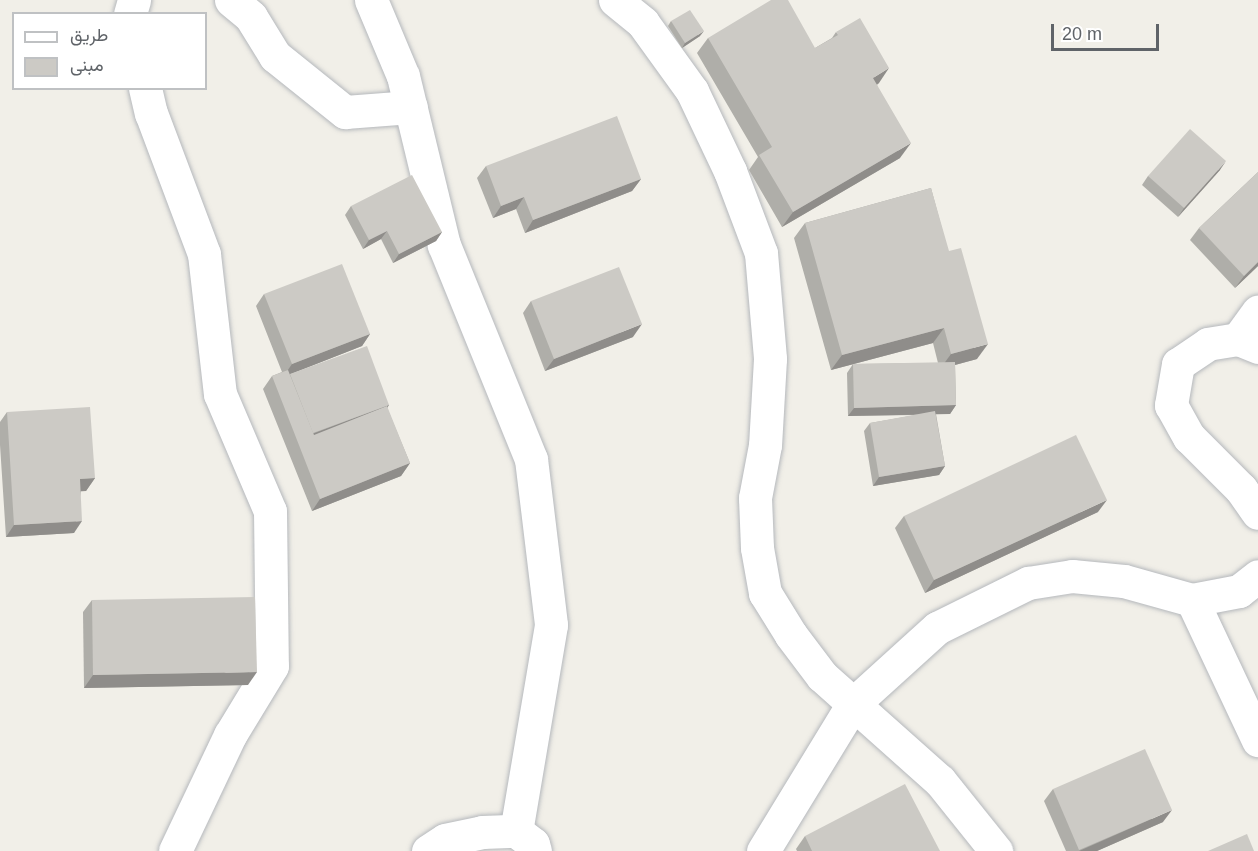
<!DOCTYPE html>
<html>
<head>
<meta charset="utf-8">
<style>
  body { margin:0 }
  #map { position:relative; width:1258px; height:851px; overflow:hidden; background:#f1efe8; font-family:Arial,Vazirmatn,sans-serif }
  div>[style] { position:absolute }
  .roads { filter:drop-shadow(0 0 2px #b5b8bc) drop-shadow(0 0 2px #b5b8bc) }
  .street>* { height:33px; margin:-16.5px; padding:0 16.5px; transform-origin:16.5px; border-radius:16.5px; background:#fff }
  .wall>* { inset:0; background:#afaea9 }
  .shaded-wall>* { inset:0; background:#8f8d8a }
  .building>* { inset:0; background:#cccac5 }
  span { translate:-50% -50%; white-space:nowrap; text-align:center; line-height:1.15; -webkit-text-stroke:6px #fff; paint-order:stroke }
  .legend { position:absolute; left:12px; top:12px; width:195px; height:78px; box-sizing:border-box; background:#fff; border:2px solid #bfc1c3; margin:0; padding:8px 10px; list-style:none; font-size:18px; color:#5f6368 }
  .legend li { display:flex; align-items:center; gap:12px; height:30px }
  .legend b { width:30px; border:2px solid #bfc1c3 }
  .scale { position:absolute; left:1051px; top:24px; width:108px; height:27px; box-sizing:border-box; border:3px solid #5f6368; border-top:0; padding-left:8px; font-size:18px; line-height:21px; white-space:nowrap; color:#5f6368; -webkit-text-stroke:4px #fff; paint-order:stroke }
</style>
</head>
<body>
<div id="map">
  <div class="roads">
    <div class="street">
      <div style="left:231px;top:0;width:26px;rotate:40deg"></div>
      <div style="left:251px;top:17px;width:46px;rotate:58.4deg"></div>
      <div style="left:275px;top:56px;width:90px;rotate:38.7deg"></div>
      <div style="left:345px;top:112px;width:66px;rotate:-4.3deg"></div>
      <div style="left:371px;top:0;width:82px;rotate:67.2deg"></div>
      <div style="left:403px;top:76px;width:174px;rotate:76.4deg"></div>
      <div style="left:444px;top:245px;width:231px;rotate:67.9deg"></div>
      <div style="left:531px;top:459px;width:167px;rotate:83.1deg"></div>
      <div style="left:551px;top:625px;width:209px;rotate:99.6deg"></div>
      <div style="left:615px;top:0;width:36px;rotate:39deg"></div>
      <div style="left:643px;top:23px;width:84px;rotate:54.2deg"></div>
      <div style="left:692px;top:91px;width:89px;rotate:64.6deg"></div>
      <div style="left:730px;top:171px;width:88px;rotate:69.3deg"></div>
      <div style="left:761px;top:253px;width:106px;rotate:85.1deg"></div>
      <div style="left:770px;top:359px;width:86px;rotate:93.3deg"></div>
      <div style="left:765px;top:445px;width:54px;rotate:100.7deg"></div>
      <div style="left:755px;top:498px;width:50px;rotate:87.7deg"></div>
      <div style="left:757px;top:548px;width:46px;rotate:79.9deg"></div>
      <div style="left:765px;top:593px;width:49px;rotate:58.2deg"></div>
      <div style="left:791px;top:635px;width:51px;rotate:52.9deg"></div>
      <div style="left:822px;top:676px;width:158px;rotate:41.7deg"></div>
      <div style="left:940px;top:781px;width:90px;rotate:51.3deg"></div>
      <div style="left:130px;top:14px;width:15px;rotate:-74deg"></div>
      <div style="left:145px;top:88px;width:26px;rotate:77deg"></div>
      <div style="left:151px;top:113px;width:151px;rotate:69.4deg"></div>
      <div style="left:204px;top:254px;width:141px;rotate:83.5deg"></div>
      <div style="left:220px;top:394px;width:127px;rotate:66.9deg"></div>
      <div style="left:270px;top:511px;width:155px;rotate:89.3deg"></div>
      <div style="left:272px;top:666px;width:81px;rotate:121.3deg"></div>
      <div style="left:230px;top:735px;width:128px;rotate:115.4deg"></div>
      <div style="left:1238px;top:339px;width:34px;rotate:-54deg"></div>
      <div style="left:1258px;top:347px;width:22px;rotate:-158deg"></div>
      <div style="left:1238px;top:339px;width:30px;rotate:171deg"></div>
      <div style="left:1208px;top:344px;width:36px;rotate:146deg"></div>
      <div style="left:1178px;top:364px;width:42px;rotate:99.7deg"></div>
      <div style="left:1171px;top:405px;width:37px;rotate:61deg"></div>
      <div style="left:1189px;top:437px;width:74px;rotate:45deg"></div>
      <div style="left:1241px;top:489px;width:29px;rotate:55deg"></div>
      <div style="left:1192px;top:600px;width:155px;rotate:64.8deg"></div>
      <div style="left:428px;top:851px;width:20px;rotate:-33deg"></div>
      <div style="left:445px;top:840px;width:38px;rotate:-12deg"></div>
      <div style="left:482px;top:832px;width:34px;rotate:-2deg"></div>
      <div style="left:516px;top:831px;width:21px;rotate:37deg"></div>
      <div style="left:533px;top:844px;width:7px;rotate:74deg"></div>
      <div style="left:763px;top:851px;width:171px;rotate:-58.6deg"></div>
      <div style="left:852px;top:705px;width:115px;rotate:-42.2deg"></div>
      <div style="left:937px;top:628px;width:102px;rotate:-26.3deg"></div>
      <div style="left:1028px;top:583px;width:45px;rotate:-9deg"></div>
      <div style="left:1072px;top:576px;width:52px;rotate:5.5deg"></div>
      <div style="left:1124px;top:581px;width:71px;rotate:15.6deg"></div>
      <div style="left:1192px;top:600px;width:48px;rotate:-10.8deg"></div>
      <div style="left:1239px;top:591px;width:24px;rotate:-38deg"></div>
    </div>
  </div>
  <div class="wall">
    <div style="clip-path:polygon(671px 21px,700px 36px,682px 48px,668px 26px)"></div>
    <div style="clip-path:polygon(836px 32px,879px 83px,877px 85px,900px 158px,782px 227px,749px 170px,758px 157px,697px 53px,708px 38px,815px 48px,832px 38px)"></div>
    <div style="clip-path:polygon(486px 166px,641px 179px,632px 191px,525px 233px,516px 209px,493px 218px,477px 178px)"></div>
    <div style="clip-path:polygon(1220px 170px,1178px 217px,1142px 185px,1148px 176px)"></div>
    <div style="clip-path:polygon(1258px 172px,1258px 266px,1235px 288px,1190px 240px,1199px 228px)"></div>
    <div style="clip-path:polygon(931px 188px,977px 359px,955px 365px,956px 405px,950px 414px,936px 414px,945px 466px,939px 475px,873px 486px,864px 431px,870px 423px,916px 415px,848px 416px,847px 373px,853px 364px,938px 363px,933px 343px,831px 370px,794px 238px,805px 223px)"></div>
    <div style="clip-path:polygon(351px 206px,442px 232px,436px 241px,393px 263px,381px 239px,363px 249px,345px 215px)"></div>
    <div style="clip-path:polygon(264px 294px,370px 334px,362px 346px,291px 374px,389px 405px,387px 408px,410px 463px,401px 476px,312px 511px,263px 389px,272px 376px,282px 372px,256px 306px)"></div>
    <div style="clip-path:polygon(531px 301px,633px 337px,545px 371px,523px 313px)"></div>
    <div style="clip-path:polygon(7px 412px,95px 478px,86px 491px,81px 491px,74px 533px,6px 537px,0 445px,0 422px)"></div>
    <div style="clip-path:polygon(1098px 512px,925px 593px,895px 528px,904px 516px)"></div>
    <div style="clip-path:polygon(92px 600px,248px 685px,84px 688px,83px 612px)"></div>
    <div style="clip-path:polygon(1053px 789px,1163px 822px,1097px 851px,1066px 851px,1044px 801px)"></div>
    <div style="clip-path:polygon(805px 836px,940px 851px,797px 851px,796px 849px)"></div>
  </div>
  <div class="shaded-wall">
    <div style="clip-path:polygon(704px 31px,700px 36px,682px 48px,685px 43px)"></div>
    <div style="clip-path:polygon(889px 68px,879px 83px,862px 93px,873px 78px)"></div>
    <div style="clip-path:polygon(911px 143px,900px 158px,782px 227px,793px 212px)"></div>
    <div style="clip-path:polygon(1226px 161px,1220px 170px,1178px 217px,1184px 208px)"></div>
    <div style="clip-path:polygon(641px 179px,632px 191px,525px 233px,533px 220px)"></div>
    <div style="clip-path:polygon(524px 197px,516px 209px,493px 218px,501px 206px)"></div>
    <div style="clip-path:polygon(387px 231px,381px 239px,363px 249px,369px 240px)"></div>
    <div style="clip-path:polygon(442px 232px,436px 241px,393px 263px,399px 254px)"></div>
    <div style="clip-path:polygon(1258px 262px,1258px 266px,1235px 288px,1244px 276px)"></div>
    <div style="clip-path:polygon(642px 324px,633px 337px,545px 371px,554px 359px)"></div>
    <div style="clip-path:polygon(944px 328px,933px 343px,831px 370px,842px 355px)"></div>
    <div style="clip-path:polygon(370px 334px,362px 346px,283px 377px,292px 364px)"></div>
    <div style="clip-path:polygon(988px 344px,977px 359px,940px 369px,951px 354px)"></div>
    <div style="clip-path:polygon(389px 405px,383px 414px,306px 443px,312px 434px)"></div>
    <div style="clip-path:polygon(956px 405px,950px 414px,848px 416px,854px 408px)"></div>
    <div style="clip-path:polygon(410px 463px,401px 476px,312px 511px,320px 499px)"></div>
    <div style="clip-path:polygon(945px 466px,939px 475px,873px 486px,879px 477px)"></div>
    <div style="clip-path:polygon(95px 478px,86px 491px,71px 492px,80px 479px)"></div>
    <div style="clip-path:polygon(1107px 500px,1098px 512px,925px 593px,934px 580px)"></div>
    <div style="clip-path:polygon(82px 521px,74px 533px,6px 537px,14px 525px)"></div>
    <div style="clip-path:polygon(257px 672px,248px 685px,84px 688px,93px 675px)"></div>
    <div style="clip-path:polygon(1172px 810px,1163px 822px,1097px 851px,1079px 851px)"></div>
  </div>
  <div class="building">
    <div style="clip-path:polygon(771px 0,788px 0,815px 48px,838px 35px,836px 32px,860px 18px,889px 68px,873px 78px,911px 143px,793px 212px,759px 155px,772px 147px,708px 38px)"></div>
    <div style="clip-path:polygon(690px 10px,704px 31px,685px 43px,671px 21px)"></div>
    <div style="clip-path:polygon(617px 116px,641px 179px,533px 220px,524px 197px,501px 206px,486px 166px)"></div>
    <div style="clip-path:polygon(1190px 129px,1226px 161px,1184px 208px,1148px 176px)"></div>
    <div style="clip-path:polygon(1258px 172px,1258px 262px,1244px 276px,1199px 228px)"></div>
    <div style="clip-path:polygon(412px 175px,442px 232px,399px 254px,387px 231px,369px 240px,351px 206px)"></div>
    <div style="clip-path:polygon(931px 188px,949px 251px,961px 248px,988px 344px,951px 354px,944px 328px,842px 355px,805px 223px)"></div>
    <div style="clip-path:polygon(342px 264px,370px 334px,292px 364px,264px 294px)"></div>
    <div style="clip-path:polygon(619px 267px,642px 324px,554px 359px,531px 301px)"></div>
    <div style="clip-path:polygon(367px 346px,389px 405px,313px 433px,290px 374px)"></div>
    <div style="clip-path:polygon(955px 362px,956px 405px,854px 408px,853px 364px)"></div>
    <div style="clip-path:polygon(288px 370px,314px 435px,387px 406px,410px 463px,320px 499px,272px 376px)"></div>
    <div style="clip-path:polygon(90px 407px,95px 478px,80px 479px,82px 521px,14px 525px,7px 412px)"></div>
    <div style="clip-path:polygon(935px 411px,945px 466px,879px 477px,870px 423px)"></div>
    <div style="clip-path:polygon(1076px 435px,1107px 500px,934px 580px,904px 516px)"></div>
    <div style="clip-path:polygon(255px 597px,257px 672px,93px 675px,92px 600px)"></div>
    <div style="clip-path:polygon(1145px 749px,1172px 810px,1079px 850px,1053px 789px)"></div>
    <div style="clip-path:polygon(905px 784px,940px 851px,812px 851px,805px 836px)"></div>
    <div style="clip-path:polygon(1247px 834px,1254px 851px,1208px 851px)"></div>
  </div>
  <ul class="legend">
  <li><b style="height:8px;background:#fff"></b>طريق</li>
  <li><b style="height:16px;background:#cccac5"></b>مبنى</li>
  </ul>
  <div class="scale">20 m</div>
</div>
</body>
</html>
